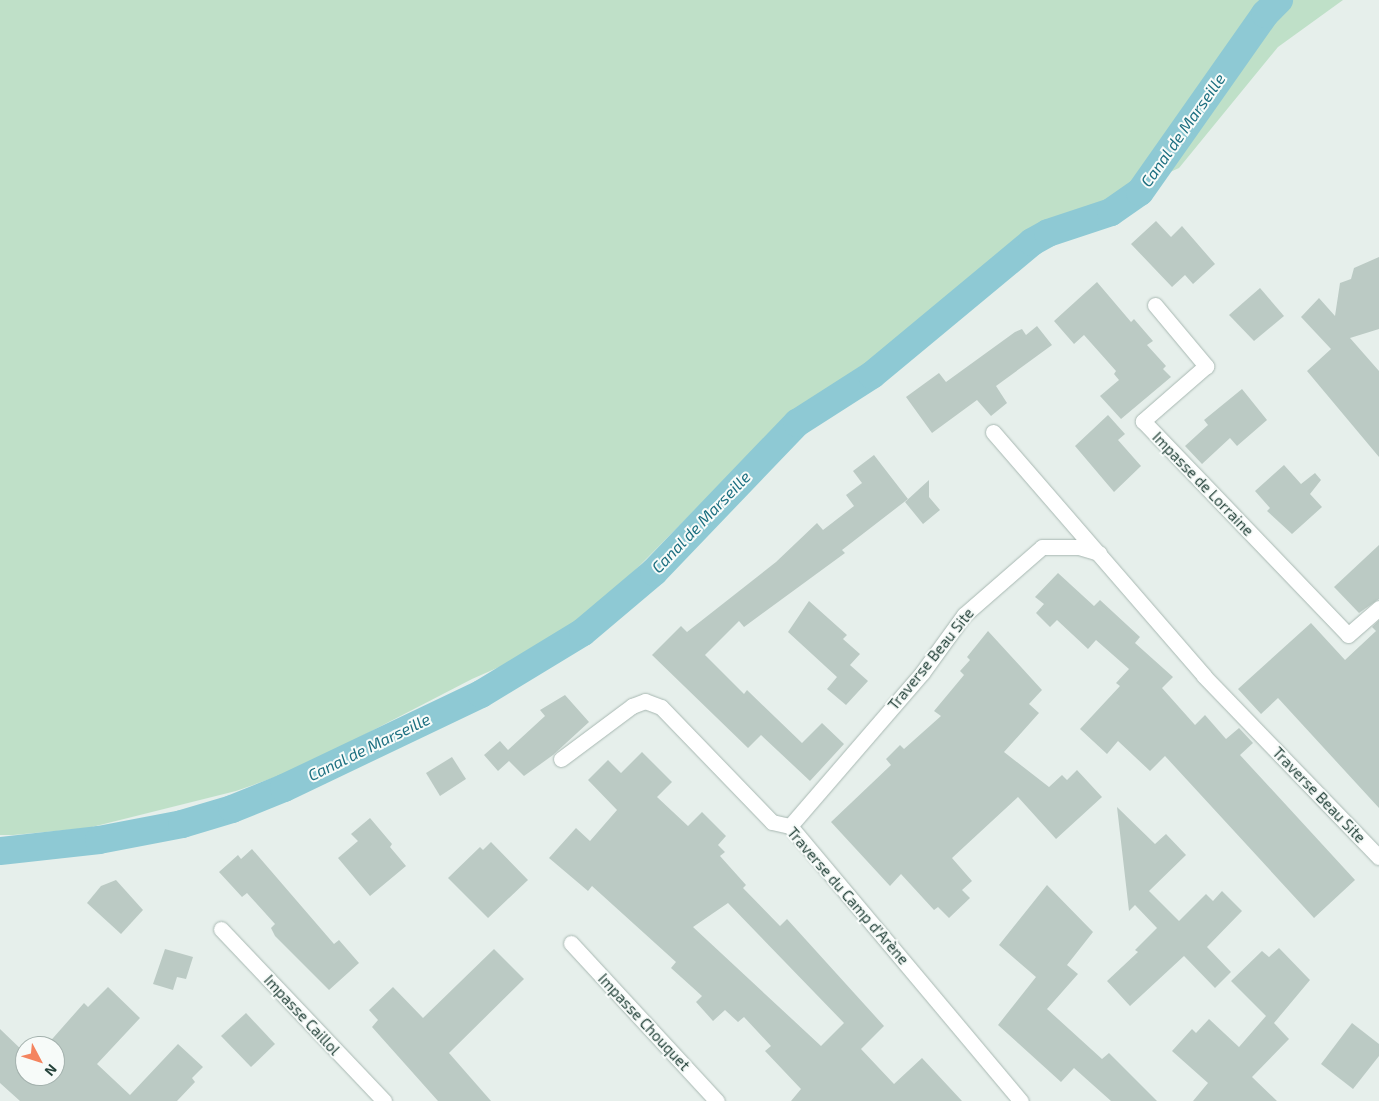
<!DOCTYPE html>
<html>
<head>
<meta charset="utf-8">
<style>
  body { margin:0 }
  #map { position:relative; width:1379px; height:1101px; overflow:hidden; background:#e6efeb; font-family:"Exo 2",sans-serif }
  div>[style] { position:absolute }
  .green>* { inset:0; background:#bfe0c8 }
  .canal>* { height:28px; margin:-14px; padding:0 14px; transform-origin:14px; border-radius:14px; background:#8ec9d4 }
  .building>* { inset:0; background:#bbcac4 }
  .roads { filter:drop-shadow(0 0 1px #a8b8b2) drop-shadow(0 0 1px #a8b8b2) }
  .minor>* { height:15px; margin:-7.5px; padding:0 7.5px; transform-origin:7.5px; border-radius:7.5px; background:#fff }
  span { translate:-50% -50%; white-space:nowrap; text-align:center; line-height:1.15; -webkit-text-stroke:4px #f7fbf9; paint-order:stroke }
  .street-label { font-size:15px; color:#24423a }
  .water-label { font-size:16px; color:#1c6f80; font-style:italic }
  .north { position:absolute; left:15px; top:1036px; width:50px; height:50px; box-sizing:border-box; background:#f7fbf9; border:1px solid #a3b1ad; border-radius:50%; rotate:130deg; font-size:14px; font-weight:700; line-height:20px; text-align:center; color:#24423a }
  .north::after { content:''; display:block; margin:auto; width:18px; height:22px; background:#f4845f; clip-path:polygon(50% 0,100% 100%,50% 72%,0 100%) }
</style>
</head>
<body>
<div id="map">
  <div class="green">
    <div style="clip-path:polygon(0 0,1343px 0,1278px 47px,1179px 168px,1104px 202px,1020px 248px,963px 315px,764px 440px,570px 636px,472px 679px,298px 769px,236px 791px,88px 828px,13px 835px,0 835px)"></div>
  </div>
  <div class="canal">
    <div style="left:0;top:851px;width:100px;rotate:-6.3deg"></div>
    <div style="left:99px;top:840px;width:85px;rotate:-10.9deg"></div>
    <div style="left:182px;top:824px;width:52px;rotate:-16.7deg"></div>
    <div style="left:232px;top:809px;width:56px;rotate:-22deg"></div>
    <div style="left:284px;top:788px;width:218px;rotate:-25.5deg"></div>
    <div style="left:481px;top:694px;width:119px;rotate:-31.3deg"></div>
    <div style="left:583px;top:632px;width:93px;rotate:-40.2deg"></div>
    <div style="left:654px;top:572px;width:207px;rotate:-46.2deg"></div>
    <div style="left:797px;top:423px;width:89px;rotate:-32.6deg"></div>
    <div style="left:872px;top:375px;width:208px;rotate:-39.7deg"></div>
    <div style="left:1032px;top:242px;width:18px;rotate:-29deg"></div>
    <div style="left:1048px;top:233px;width:66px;rotate:-18.4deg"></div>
    <div style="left:1111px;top:212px;width:35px;rotate:-35deg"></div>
    <div style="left:1140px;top:192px;width:218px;rotate:-54.9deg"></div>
    <div style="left:1265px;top:14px;width:20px;rotate:-45deg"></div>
  </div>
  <div class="building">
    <div style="clip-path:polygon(1156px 221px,1171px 237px,1182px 226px,1215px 264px,1193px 284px,1185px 275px,1172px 287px,1131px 244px)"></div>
    <div style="clip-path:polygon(1379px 257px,1379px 329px,1350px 338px,1379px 371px,1379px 457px,1307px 371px,1331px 349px,1301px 317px,1319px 298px,1335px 316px,1340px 283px,1351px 279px,1354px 268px)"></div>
    <div style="clip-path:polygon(1097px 282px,1131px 322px,1134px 319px,1153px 341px,1147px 345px,1166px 366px,1163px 369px,1171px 377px,1121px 419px,1100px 396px,1119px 380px,1114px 374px,1116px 371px,1084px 335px,1074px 344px,1054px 321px)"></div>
    <div style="clip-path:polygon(1260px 288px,1284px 316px,1254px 341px,1229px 315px)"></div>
    <div style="clip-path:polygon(1037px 326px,1052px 345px,996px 386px,1007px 403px,991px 416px,977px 400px,932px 433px,906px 397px,939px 373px,946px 382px,1015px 332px,1022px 329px,1026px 335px)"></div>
    <div style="clip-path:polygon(1242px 389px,1267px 420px,1237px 446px,1230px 438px,1202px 464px,1185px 446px,1208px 425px,1204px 420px)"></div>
    <div style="clip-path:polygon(1108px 415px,1125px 434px,1118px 440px,1141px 466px,1114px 492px,1075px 446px)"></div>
    <div style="clip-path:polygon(874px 455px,908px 499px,842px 550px,845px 553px,744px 627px,739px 621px,705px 655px,744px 694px,747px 690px,802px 743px,822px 723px,844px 744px,810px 781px,761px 735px,748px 748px,652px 655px,681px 626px,687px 632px,776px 562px,817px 523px,823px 530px,854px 506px,846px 495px,862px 483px,853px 471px)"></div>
    <div style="clip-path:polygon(1284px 465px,1301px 484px,1315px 473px,1321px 480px,1310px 494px,1322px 507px,1292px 534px,1267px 511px,1270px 508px,1255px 491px)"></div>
    <div style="clip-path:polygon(929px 480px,929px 497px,940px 510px,923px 524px,905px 502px)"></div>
    <div style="clip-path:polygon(1379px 545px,1379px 599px,1359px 613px,1334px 587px)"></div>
    <div style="clip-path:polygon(1058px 573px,1094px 606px,1100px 600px,1140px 637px,1135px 643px,1173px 677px,1162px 688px,1195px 725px,1205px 715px,1226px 739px,1239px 728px,1253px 743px,1240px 755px,1355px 880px,1314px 918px,1165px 756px,1150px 771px,1118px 741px,1107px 754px,1080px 729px,1120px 686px,1116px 683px,1129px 669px,1096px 640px,1088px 649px,1057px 620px,1050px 627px,1036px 613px,1044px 604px,1035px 597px)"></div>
    <div style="clip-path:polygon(809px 601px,847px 635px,843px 639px,860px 654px,850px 665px,868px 681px,846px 705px,827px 689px,837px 677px,788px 632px)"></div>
    <div style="clip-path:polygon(1379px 620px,1379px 808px,1278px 698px,1261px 714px,1238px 689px,1311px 623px,1345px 660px,1376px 631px,1372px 627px)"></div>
    <div style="clip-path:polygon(988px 631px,1042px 690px,1029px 704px,1039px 713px,1004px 752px,1049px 787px,1062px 775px,1067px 780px,1077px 770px,1102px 797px,1056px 839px,1018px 797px,952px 858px,972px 881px,962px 890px,970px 898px,949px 918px,938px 907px,934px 910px,901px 874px,890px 886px,831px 822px,891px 765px,886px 759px,900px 745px,904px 749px,941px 716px,934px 711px,964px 675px,960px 671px,970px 660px,967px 657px)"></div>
    <div style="clip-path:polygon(565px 695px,589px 722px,553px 755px,524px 776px,509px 761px,498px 771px,484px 755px,500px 741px,508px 750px,545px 716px,540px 710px)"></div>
    <div style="clip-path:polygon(evenodd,642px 752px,672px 782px,657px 797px,688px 826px,702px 812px,726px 836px,718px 845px,725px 852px,720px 856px,746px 885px,743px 888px,780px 926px,787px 919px,884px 1026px,861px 1049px,894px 1084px,922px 1058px,962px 1101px,791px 1101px,801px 1089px,765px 1051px,771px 1046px,744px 1017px,738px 1022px,725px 1010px,713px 1021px,696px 1002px,702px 996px,671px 968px,676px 962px,592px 886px,588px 891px,549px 858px,576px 828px,590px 841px,617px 810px,588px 780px,608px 760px,621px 773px,642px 752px,728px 903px,844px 1023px,821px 1046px,693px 927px,728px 903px)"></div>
    <div style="clip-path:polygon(452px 757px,466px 779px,440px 796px,426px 773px)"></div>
    <div style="clip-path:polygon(1117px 807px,1155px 844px,1166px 834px,1186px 855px,1149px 891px,1179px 921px,1206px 894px,1213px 901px,1222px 891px,1242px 911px,1207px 947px,1231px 972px,1215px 988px,1184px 956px,1130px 1006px,1107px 981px,1138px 952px,1135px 950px,1157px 928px,1135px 905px,1129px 911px)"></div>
    <div style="clip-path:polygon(370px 818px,392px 844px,390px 847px,406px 866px,370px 896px,338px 858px,358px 841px,351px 834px)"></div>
    <div style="clip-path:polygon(491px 842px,528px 880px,488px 918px,448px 878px,480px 847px,483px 850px)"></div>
    <div style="clip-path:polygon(252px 849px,334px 944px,339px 940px,359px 963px,329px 990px,275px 936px,271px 928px,275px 924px,247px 893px,242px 897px,219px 872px,238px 855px,241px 859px)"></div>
    <div style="clip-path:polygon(116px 880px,143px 910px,121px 934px,87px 903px,101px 886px)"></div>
    <div style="clip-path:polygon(1047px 885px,1093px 932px,1067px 965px,1078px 974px,1047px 1009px,1102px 1059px,1109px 1053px,1157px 1101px,1111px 1101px,1074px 1068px,1061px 1082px,998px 1025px,1036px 977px,999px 945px)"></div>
    <div style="clip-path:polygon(1279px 948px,1310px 980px,1274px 1023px,1289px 1039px,1252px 1077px,1277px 1101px,1193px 1101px,1208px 1083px,1172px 1051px,1192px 1029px,1196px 1033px,1209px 1019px,1239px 1047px,1266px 1016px,1231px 981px,1262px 951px,1269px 957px)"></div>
    <div style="clip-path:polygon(165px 949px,193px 957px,186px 979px,177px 977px,173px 990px,153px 984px)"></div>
    <div style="clip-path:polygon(494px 949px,524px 979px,449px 1053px,491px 1101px,438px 1101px,372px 1027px,378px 1020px,369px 1010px,393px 987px,423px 1018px)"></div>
    <div style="clip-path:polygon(108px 987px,140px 1018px,97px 1064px,130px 1095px,178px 1044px,203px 1067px,192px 1078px,195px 1082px,177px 1101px,20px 1101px,0 1083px,0 1029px,25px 1053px,25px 1076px,55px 1076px,55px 1046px,46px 1046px,84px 1003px,88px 1007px)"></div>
    <div style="clip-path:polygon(246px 1013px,275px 1044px,251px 1067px,221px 1036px)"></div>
    <div style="clip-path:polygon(1352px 1023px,1379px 1044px,1379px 1056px,1353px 1089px,1321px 1064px)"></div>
  </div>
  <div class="roads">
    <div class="minor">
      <div style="left:1155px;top:305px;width:80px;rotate:50.1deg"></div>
      <div style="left:1206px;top:366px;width:84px;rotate:138.9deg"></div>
      <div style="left:1143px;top:421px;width:296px;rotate:46.2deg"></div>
      <div style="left:1348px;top:635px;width:41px;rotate:-41.1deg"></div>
      <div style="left:993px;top:432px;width:323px;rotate:49.1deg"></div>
      <div style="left:1204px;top:676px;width:252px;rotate:46deg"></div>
      <div style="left:561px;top:759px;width:89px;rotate:-36.7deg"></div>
      <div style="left:632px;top:706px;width:14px;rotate:-21deg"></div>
      <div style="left:645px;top:701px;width:17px;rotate:21deg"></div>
      <div style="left:661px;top:707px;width:160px;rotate:46deg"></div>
      <div style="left:772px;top:822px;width:18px;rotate:13deg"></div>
      <div style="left:790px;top:826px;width:359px;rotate:50deg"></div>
      <div style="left:790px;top:826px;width:202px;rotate:-49.2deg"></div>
      <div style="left:922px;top:673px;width:72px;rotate:-54.1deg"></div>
      <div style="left:964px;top:615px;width:103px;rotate:-41.1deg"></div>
      <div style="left:1042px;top:547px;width:37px"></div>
      <div style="left:1079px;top:547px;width:21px;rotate:17deg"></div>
      <div style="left:221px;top:929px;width:237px;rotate:46.5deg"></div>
      <div style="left:571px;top:943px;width:215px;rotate:47.3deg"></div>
    </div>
  </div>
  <div class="street-label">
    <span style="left:1203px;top:484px;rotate:46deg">Impasse de Lorraine</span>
    <span style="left:931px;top:659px;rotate:-51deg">Traverse Beau Site</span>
    <span style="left:1319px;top:795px;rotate:46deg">Traverse Beau Site</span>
    <span style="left:848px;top:896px;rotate:49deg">Traverse du Camp d'Arène</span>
    <span style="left:302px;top:1015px;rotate:47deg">Impasse Caillol</span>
    <span style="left:644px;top:1022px;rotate:47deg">Impasse Chouquet</span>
  </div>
  <div class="water-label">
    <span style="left:1183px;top:130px;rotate:-55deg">Canal de Marseille</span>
    <span style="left:701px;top:522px;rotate:-46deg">Canal de Marseille</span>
    <span style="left:369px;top:747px;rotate:-26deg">Canal de Marseille</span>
  </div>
  <div class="north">N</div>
</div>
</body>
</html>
